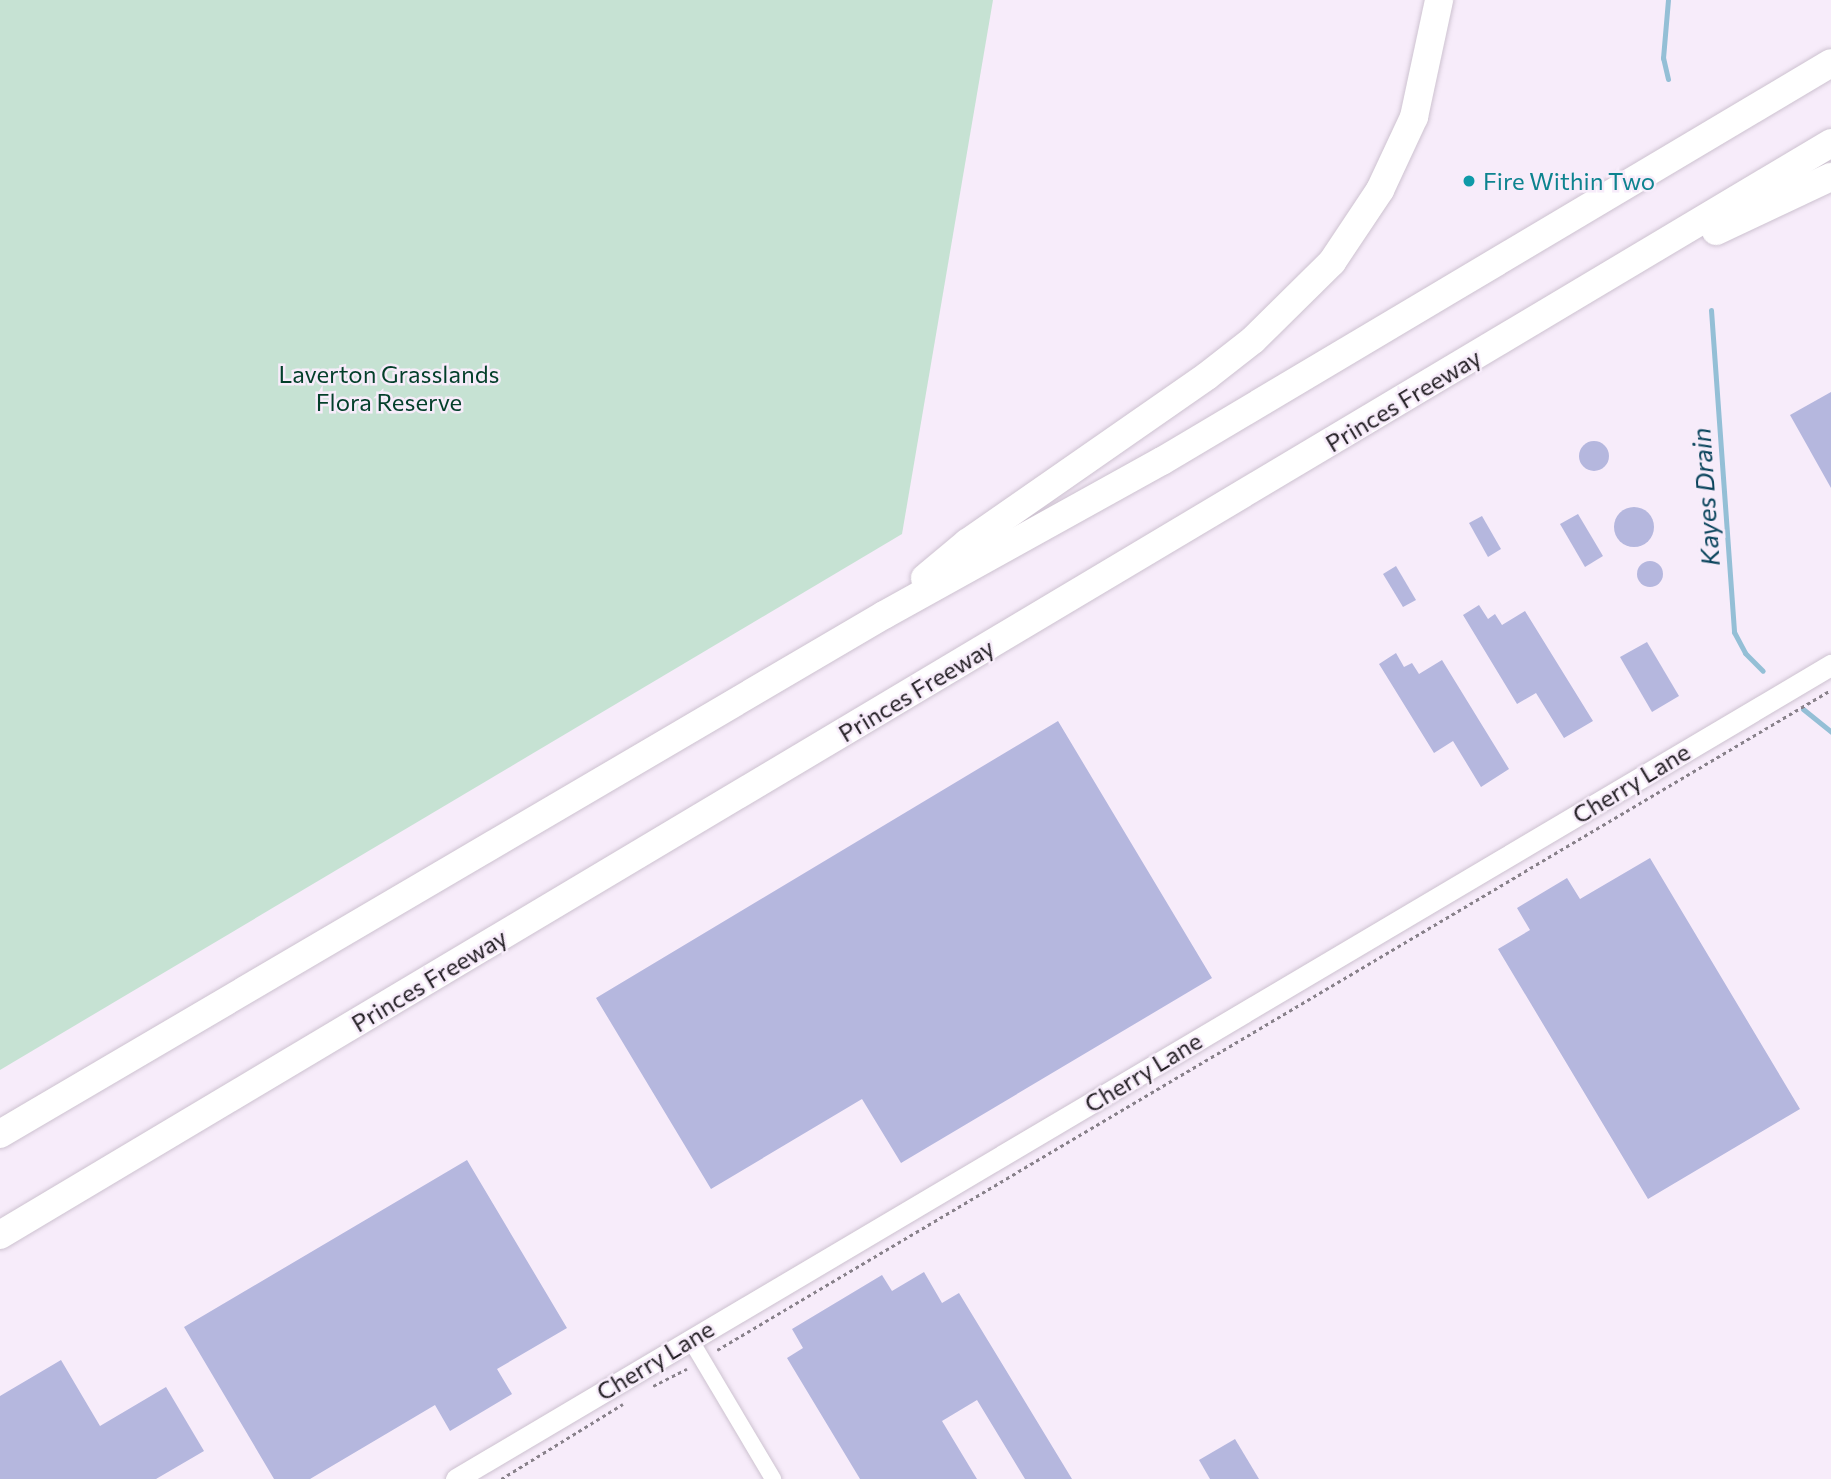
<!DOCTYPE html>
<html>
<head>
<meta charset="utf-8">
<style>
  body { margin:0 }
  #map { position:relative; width:1831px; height:1479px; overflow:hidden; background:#f7ecfa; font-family:Commissioner,sans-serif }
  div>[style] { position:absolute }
  .green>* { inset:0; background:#c6e2d3 }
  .stream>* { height:5px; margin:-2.5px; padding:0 2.5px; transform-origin:2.5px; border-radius:2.5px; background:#94bfd6 }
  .building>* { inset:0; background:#b5b7de }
  .round { border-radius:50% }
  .path>* { height:2.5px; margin-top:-1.25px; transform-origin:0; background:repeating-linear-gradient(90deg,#88818a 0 3.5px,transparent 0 7px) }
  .roads { filter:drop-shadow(0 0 2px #cdc2d0) drop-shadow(0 0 2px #cdc2d0) }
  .street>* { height:16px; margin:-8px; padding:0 8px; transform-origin:8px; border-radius:8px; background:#fff }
  .secondary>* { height:21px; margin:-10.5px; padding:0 10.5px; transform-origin:10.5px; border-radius:10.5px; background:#fff }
  .highway>* { height:28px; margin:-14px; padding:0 14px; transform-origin:14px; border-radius:14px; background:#fff }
  .dots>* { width:19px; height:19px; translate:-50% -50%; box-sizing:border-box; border:4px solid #f7ecfa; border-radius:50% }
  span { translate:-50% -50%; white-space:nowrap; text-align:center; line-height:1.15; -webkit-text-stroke:5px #f7ecfa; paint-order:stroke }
  .culture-label { font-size:24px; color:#0d838f }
  .left { translate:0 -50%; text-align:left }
  .park-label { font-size:24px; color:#033f2a }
  .street-label { font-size:24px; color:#211d22 }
  .water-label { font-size:26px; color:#0a445c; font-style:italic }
</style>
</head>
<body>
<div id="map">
  <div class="green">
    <div style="clip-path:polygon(0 0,993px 0,902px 534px,0 1070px)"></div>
  </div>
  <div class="stream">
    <div style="left:1668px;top:79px;width:22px;rotate:-103deg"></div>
    <div style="left:1663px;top:58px;width:58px;rotate:-85.1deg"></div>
    <div style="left:1711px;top:310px;width:323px;rotate:85.9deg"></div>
    <div style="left:1734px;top:632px;width:24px;rotate:62deg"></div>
    <div style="left:1745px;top:653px;width:25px;rotate:45deg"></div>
    <div style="left:1803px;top:709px;width:36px;rotate:39deg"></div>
  </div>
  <div class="building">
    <div style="clip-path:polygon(1831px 392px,1831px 488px,1790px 415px)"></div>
    <div class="round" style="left:1579px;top:441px;width:30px;height:30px"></div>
    <div class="round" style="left:1614px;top:507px;width:40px;height:40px"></div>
    <div style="clip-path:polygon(1578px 514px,1603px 556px,1585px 567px,1560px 524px)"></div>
    <div style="clip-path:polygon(1482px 516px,1501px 549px,1488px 557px,1469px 523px)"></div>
    <div class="round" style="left:1637px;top:561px;width:26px;height:26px"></div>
    <div style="clip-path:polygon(1396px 566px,1416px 600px,1403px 607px,1383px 574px)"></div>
    <div style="clip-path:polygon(1479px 605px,1488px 619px,1495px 614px,1502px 625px,1525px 611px,1593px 721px,1564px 738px,1536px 693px,1517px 704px,1463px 615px)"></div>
    <div style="clip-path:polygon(1647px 642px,1679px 696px,1652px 712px,1620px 657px)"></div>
    <div style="clip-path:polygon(1396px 653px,1404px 667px,1412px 663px,1419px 674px,1442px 660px,1509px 769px,1481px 787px,1453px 741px,1434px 753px,1379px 664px)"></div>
    <div style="clip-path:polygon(1058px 721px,1212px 978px,901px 1163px,862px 1099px,711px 1189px,596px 998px)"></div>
    <div style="clip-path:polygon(1650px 858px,1800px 1109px,1648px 1199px,1498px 949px,1530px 930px,1517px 908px,1567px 878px,1580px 899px)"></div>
    <div style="clip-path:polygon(467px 1160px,567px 1328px,497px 1369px,512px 1394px,450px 1431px,435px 1405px,310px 1479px,274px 1479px,184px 1327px)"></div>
    <div style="clip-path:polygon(924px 1272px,942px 1303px,959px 1293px,1072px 1479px,1025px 1479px,977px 1400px,942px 1421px,977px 1479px,860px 1479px,787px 1358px,803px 1348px,792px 1329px,882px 1275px,892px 1291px)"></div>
    <div style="clip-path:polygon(61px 1360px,100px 1426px,166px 1387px,204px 1451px,156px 1479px,0 1479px,0 1396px)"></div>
    <div style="clip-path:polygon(1235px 1439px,1259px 1479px,1210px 1479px,1199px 1460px)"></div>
  </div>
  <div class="path">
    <div style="left:717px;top:1350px;width:1295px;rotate:-30.65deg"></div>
    <div style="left:653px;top:1386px;width:38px;rotate:-27deg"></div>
    <div style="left:501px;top:1479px;width:143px;rotate:-31.6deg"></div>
  </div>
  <div class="roads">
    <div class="street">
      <div style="left:690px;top:1339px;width:163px;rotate:59.3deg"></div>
    </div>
    <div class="secondary">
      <div style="left:456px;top:1479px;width:1598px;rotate:-30.63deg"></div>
    </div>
    <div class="highway">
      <div style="left:1716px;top:231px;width:127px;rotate:-25.2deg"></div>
      <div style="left:925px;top:578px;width:55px;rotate:-39.8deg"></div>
      <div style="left:967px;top:543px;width:292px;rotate:-34.8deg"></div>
      <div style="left:1207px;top:376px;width:58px;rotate:-38deg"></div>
      <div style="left:1253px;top:340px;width:111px;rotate:-44.6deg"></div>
      <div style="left:1332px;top:262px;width:87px;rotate:-56.3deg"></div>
      <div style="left:1380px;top:190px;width:81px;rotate:-65deg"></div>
      <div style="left:1414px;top:117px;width:120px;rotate:-77.9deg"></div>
      <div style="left:0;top:1134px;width:1025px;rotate:-30.42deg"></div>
      <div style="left:884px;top:615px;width:318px;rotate:-29deg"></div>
      <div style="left:1162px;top:461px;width:778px;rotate:-30.75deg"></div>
      <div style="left:0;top:1235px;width:2132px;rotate:-30.81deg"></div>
    </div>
  </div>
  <div class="dots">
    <div style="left:1469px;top:181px;background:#0f9aa8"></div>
  </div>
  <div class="culture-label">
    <span class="left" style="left:1483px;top:181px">Fire Within Two</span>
  </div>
  <div class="park-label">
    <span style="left:389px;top:388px">Laverton Grasslands<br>Flora Reserve</span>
  </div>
  <div class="street-label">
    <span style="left:1403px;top:400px;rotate:-31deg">Princes Freeway</span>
    <span style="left:916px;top:690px;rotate:-31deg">Princes Freeway</span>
    <span style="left:1631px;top:783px;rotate:-31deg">Cherry Lane</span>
    <span style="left:429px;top:980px;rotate:-31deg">Princes Freeway</span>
    <span style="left:1143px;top:1072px;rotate:-31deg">Cherry Lane</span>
    <span style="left:655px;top:1360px;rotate:-31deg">Cherry Lane</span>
  </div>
  <div class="water-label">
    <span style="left:1705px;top:497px;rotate:-94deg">Kayes Drain</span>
  </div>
</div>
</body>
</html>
